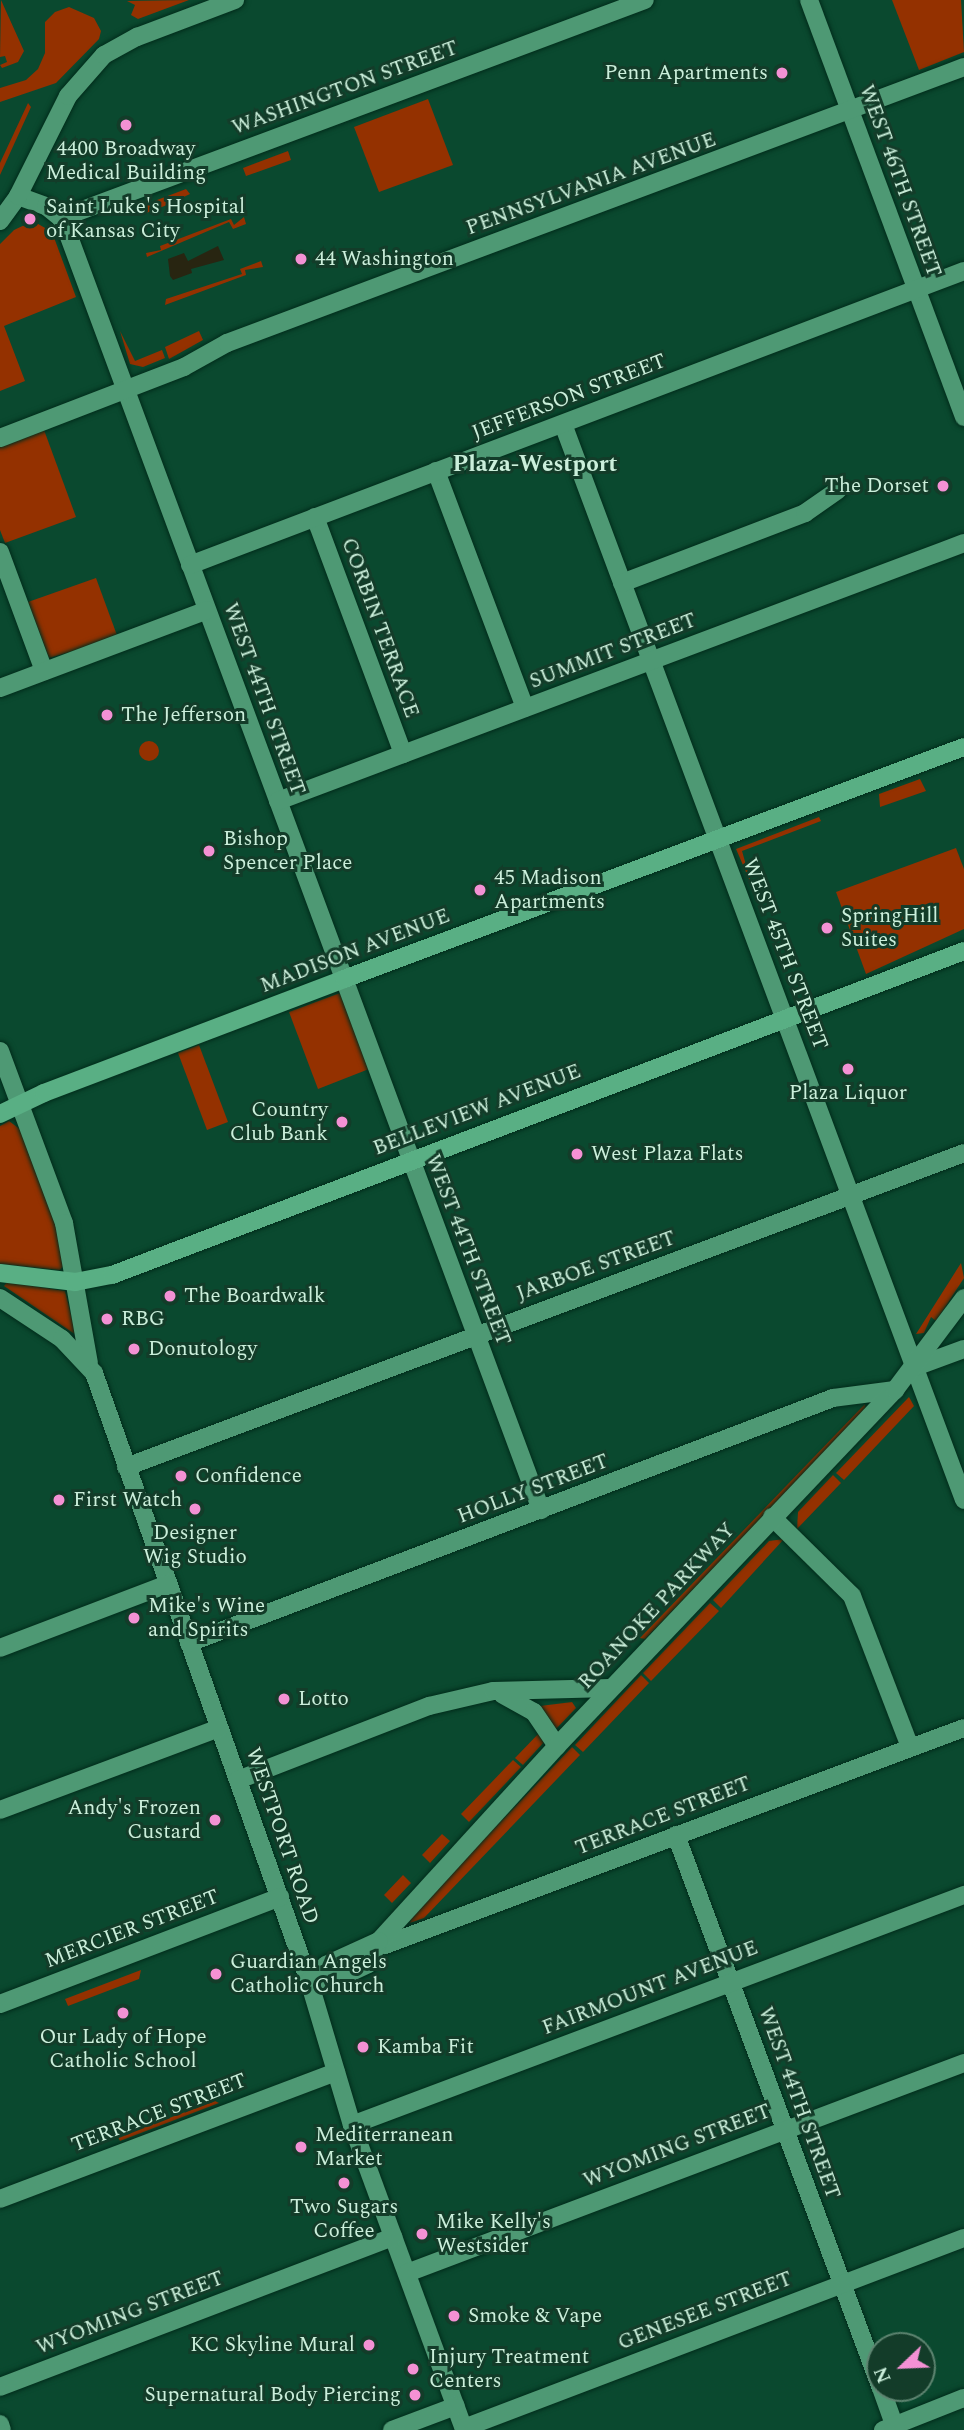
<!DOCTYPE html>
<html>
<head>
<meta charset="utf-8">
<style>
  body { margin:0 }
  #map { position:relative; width:964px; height:2430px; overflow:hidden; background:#0a492f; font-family:Spectral,serif }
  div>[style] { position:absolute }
  .green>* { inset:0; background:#943100 }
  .round { border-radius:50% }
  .water>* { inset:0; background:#282511 }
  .roads { filter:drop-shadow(0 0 2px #022c1b) drop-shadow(0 0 2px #022c1b) }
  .minor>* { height:18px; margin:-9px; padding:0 9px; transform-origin:9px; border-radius:9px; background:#4e9974 }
  .major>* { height:18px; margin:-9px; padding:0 9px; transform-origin:9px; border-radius:9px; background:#59af84 }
  .dots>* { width:19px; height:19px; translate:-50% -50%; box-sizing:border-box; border:4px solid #133c29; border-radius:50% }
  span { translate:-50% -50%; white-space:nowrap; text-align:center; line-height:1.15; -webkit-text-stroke:6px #133c29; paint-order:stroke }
  .poi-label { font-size:21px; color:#cbefdb }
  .right { translate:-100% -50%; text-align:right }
  .left { translate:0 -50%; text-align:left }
  .street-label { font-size:21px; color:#cbefdb }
  .neighbourhood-label { font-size:23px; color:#cbefdb; font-weight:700 }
  .north { position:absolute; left:866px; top:2332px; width:70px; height:70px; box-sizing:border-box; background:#133c29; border:2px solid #5d8470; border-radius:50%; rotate:247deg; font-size:19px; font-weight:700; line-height:28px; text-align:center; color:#cbefdb }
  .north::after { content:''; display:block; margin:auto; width:24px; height:32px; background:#f491d4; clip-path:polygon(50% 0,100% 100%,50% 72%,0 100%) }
</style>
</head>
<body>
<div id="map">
  <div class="green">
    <div style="clip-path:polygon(1px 0,24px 51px,18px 62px,2px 68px,0 65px,7px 62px,5px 56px,0 57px)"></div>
    <div style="clip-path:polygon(189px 0,138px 19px,131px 15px,135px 5px,127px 1px)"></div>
    <div style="clip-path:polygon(892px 0,961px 0,964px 52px,919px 70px)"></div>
    <div style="clip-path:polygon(69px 7px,94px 18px,101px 31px,99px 39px,56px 83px,0 102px,0 88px,26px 80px,38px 69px,45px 53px,45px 22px,55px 12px)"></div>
    <div style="clip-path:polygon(428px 99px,453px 165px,379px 192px,354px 127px)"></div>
    <div style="clip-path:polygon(28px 103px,31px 107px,0 175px,0 163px)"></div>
    <div style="clip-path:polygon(288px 151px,291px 160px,246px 176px,243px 168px)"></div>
    <div style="clip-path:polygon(186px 189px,190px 194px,167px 205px,141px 215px,128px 211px)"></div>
    <div style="clip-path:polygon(244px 217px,246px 224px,233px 229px,229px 222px,147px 257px,146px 253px,161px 250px,160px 246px,231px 219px,234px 225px)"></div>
    <div style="clip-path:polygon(33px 221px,52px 232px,76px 297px,4px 326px,25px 381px,0 391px,0 244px,14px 230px)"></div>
    <div style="clip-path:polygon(261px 261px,263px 267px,245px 270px,246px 275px,165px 305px,166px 299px,242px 274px,240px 269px)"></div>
    <div style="clip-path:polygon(120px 331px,135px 361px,162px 350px,165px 358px,143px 367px,130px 364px)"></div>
    <div style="clip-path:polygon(199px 331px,203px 340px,169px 359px,165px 347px)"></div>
    <div style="clip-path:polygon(44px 430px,76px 517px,5px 543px,0 530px,0 446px)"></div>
    <div style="clip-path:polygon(96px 578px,118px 638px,49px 658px,28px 602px)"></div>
    <div class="round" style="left:139px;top:741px;width:20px;height:20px"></div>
    <div style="clip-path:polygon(920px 779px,926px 791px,880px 807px,879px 794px)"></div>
    <div style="clip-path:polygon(819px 817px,821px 821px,742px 851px,752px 886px,736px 849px)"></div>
    <div style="clip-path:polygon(956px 848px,964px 869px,964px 929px,866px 974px,836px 892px)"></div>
    <div style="clip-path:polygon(340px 993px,369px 1069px,318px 1089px,289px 1012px)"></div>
    <div style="clip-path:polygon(199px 1045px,228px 1122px,207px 1130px,178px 1053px)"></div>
    <div style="clip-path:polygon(9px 1121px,21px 1130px,57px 1225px,64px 1265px,60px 1270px,0 1264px,0 1126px)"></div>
    <div style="clip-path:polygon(961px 1263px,964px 1278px,936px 1321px,931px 1317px,924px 1333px,916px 1334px)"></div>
    <div style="clip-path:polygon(7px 1282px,65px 1291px,76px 1335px,4px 1286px)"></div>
    <div style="clip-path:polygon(909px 1397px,914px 1406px,844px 1480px,836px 1473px)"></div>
    <div style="clip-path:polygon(865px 1404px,866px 1410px,645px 1639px,640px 1638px)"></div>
    <div style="clip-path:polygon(833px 1475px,841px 1483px,797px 1529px,798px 1512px)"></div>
    <div style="clip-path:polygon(784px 1539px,721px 1608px,713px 1600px,769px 1541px)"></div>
    <div style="clip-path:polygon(710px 1603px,719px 1611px,651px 1681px,643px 1673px)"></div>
    <div style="clip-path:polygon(641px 1675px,649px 1683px,583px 1752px,575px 1745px)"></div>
    <div style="clip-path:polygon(572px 1702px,576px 1708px,556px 1729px,540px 1706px)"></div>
    <div style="clip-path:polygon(542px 1730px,545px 1741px,523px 1765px,515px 1758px)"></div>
    <div style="clip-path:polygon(572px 1747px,580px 1755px,424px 1918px,410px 1923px,412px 1915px)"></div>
    <div style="clip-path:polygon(513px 1760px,521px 1767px,469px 1822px,461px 1814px)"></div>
    <div style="clip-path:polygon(442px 1834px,450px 1841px,430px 1863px,422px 1855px)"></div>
    <div style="clip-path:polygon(403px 1875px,411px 1883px,392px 1903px,384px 1895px)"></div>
    <div style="clip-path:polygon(141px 1970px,139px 1979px,68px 2006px,65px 1999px)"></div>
    <div style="clip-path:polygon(215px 2101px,219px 2103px,120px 2141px,118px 2137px)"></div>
  </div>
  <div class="water">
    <div style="clip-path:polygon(218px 246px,224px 260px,191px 269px,192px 273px,173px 280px,170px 276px,168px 259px,184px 253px,188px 261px)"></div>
  </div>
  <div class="roads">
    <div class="minor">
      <div style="left:809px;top:0;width:445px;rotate:69.6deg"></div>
      <div style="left:18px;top:196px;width:30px;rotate:20deg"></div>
      <div style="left:46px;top:206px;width:19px;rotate:39deg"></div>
      <div style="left:61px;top:218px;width:17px;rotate:66deg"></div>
      <div style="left:68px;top:234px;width:1361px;rotate:69.66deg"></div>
      <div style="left:61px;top:218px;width:623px;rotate:-20.47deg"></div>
      <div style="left:0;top:221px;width:31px;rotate:-54deg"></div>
      <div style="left:18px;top:196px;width:112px;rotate:-63.4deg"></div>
      <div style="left:68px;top:96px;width:55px;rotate:-48.7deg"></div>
      <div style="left:104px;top:55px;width:38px;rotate:-29deg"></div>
      <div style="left:137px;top:37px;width:105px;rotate:-20.7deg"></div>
      <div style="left:563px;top:424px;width:1148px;rotate:69.56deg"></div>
      <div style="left:0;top:438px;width:197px;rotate:-21.1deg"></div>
      <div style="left:184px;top:367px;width:49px;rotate:-29.2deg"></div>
      <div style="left:227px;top:343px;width:787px;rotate:-20.53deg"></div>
      <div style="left:436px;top:471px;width:253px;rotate:69.4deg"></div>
      <div style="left:315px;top:517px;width:253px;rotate:69.6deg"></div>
      <div style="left:0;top:552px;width:127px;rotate:69.7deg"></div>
      <div style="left:190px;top:565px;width:828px;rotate:-20.8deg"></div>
      <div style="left:622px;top:583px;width:196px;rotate:-20.9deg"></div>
      <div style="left:805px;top:513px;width:40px;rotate:-34.9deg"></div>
      <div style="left:0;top:688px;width:221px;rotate:-20.6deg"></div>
      <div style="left:278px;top:801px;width:733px;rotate:-20.61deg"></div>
      <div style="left:0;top:1051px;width:184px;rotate:69.6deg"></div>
      <div style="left:64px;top:1223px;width:142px;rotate:79.9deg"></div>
      <div style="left:0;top:1298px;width:74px;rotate:33.5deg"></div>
      <div style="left:62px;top:1339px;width:47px;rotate:46.7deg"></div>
      <div style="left:94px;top:1373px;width:645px;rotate:70.53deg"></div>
      <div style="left:309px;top:1981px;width:150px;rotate:73.4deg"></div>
      <div style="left:352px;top:2125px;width:325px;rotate:69.8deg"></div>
      <div style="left:915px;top:1367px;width:52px;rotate:-20.2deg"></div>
      <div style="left:126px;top:1467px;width:895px;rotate:-20.54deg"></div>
      <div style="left:772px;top:1517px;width:112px;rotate:44.6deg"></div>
      <div style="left:852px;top:1596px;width:162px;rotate:69deg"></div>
      <div style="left:189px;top:1643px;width:689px;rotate:-20.83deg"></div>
      <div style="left:833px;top:1398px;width:63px;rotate:-7.4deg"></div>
      <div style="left:0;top:1648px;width:180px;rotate:-20.9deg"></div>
      <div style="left:503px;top:1695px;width:35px;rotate:29deg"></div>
      <div style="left:534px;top:1712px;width:41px;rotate:55.9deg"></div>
      <div style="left:238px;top:1780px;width:205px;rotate:-21.2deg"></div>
      <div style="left:429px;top:1706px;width:66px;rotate:-13.2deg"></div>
      <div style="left:493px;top:1691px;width:118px;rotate:-1.5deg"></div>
      <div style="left:0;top:1810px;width:234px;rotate:-20.5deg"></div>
      <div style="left:676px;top:1835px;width:588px;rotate:69.68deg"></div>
      <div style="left:379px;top:1941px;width:7px;rotate:34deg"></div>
      <div style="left:385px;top:1945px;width:618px;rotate:-20.55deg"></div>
      <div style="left:309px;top:1981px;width:23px"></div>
      <div style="left:332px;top:1981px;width:40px;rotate:-25deg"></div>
      <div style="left:368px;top:1964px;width:25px;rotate:-64deg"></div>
      <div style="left:379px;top:1941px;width:264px;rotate:-47.6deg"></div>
      <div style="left:557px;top:1746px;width:491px;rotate:-46.5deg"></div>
      <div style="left:895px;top:1390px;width:115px;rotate:-53.1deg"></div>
      <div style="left:309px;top:1981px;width:23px;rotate:-43deg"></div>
      <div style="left:326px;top:1965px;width:58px;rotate:-24.4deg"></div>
      <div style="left:0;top:2004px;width:300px;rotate:-20.9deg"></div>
      <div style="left:352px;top:2125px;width:654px;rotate:-20.6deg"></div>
      <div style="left:0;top:2199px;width:359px;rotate:-20.7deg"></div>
      <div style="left:407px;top:2273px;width:595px;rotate:-20.66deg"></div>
      <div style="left:0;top:2387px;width:421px;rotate:-20.9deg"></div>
      <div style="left:881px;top:2388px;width:45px;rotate:70.3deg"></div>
      <div style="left:0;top:2424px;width:6px;rotate:72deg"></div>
      <div style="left:464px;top:2428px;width:535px;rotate:-20.81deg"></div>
      <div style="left:392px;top:2430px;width:68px;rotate:-20.6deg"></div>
      <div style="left:883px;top:2430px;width:87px;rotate:-21.6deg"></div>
    </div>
    <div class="major">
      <div style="left:0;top:1114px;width:49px;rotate:-25.5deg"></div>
      <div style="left:44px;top:1093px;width:321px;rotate:-20.8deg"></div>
      <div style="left:344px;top:979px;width:662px;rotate:-20.52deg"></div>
      <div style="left:0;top:1273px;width:76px;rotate:6.8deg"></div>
      <div style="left:75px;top:1282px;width:38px;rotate:-11deg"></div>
      <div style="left:112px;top:1275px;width:912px;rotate:-20.82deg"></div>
    </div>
  </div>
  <div class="dots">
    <div style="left:782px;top:73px;background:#f491d4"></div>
    <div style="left:126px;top:125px;background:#f491d4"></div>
    <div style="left:30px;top:219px;background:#f491d4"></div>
    <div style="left:301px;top:259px;background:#f491d4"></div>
    <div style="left:943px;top:486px;background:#f491d4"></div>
    <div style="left:107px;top:715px;background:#f491d4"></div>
    <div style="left:209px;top:851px;background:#f491d4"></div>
    <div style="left:480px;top:890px;background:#f491d4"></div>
    <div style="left:827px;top:928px;background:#f491d4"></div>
    <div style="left:848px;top:1069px;background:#f491d4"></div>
    <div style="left:342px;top:1122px;background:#f491d4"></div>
    <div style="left:577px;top:1154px;background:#f491d4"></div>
    <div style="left:170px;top:1296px;background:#f491d4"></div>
    <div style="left:107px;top:1319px;background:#f491d4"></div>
    <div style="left:134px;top:1349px;background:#f491d4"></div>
    <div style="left:181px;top:1476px;background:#f491d4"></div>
    <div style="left:59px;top:1500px;background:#f491d4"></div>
    <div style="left:195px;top:1509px;background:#f491d4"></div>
    <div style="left:134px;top:1618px;background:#f491d4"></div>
    <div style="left:284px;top:1699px;background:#f491d4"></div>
    <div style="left:215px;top:1820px;background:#f491d4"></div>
    <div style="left:216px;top:1974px;background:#f491d4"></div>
    <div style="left:123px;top:2013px;background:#f491d4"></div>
    <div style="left:363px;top:2047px;background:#f491d4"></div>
    <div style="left:301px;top:2147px;background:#f491d4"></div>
    <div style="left:344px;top:2183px;background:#f491d4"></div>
    <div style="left:422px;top:2234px;background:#f491d4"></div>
    <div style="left:454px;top:2316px;background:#f491d4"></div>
    <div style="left:369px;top:2345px;background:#f491d4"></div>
    <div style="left:413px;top:2369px;background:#f491d4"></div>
    <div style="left:415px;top:2395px;background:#f491d4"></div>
  </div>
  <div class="poi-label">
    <span class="right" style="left:768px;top:73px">Penn Apartments</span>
    <span style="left:126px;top:161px">4400 Broadway<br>Medical Building</span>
    <span class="left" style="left:46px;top:219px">Saint Luke's Hospital<br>of Kansas City</span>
    <span class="left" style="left:315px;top:259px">44 Washington</span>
    <span class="right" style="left:929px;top:486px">The Dorset</span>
    <span class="left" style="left:121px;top:715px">The Jefferson</span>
    <span class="left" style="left:223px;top:851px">Bishop<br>Spencer Place</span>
    <span class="left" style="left:494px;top:890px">45 Madison<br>Apartments</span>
    <span class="left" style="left:841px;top:928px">SpringHill<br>Suites</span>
    <span style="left:848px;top:1093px">Plaza Liquor</span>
    <span class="right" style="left:328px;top:1122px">Country<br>Club Bank</span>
    <span class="left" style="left:591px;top:1154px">West Plaza Flats</span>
    <span class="left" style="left:184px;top:1296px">The Boardwalk</span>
    <span class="left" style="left:121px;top:1319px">RBG</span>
    <span class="left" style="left:148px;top:1349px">Donutology</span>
    <span class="left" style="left:195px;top:1476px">Confidence</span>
    <span class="left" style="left:73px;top:1500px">First Watch</span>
    <span style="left:195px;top:1545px">Designer<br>Wig Studio</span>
    <span class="left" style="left:148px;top:1618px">Mike's Wine<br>and Spirits</span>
    <span class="left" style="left:298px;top:1699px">Lotto</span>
    <span class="right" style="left:201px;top:1820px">Andy's Frozen<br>Custard</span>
    <span class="left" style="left:230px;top:1974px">Guardian Angels<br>Catholic Church</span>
    <span style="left:123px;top:2049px">Our Lady of Hope<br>Catholic School</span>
    <span class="left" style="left:377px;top:2047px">Kamba Fit</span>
    <span class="left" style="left:315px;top:2147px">Mediterranean<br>Market</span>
    <span style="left:344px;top:2219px">Two Sugars<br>Coffee</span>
    <span class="left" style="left:436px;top:2234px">Mike Kelly's<br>Westsider</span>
    <span class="left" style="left:468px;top:2316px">Smoke &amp; Vape</span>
    <span class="right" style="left:355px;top:2345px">KC Skyline Mural</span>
    <span class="left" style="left:429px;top:2369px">Injury Treatment<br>Centers</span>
    <span class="right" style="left:401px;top:2395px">Supernatural Body Piercing</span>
  </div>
  <div class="street-label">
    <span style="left:345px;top:88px;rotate:-20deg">WASHINGTON STREET</span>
    <span style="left:900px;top:181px;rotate:70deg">WEST 46TH STREET</span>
    <span style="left:591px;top:184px;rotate:-20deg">PENNSYLVANIA AVENUE</span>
    <span style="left:569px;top:397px;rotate:-21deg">JEFFERSON STREET</span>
    <span style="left:380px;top:628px;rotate:70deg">CORBIN TERRACE</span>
    <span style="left:613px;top:651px;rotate:-21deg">SUMMIT STREET</span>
    <span style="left:264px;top:699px;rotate:70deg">WEST 44TH STREET</span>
    <span style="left:355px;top:951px;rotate:-21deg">MADISON AVENUE</span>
    <span style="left:785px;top:954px;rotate:69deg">WEST 45TH STREET</span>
    <span style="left:477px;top:1110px;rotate:-21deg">BELLEVIEW AVENUE</span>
    <span style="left:468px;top:1250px;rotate:69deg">WEST 44TH STREET</span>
    <span style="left:596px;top:1266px;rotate:-20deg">JARBOE STREET</span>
    <span style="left:533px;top:1489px;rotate:-21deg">HOLLY STREET</span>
    <span style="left:657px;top:1606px;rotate:-47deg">ROANOKE PARKWAY</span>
    <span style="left:663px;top:1816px;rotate:-21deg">TERRACE STREET</span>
    <span style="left:282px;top:1836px;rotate:71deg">WESTPORT ROAD</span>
    <span style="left:132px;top:1929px;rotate:-21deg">MERCIER STREET</span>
    <span style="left:650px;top:1988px;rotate:-21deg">FAIRMOUNT AVENUE</span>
    <span style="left:799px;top:2103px;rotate:70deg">WEST 44TH STREET</span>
    <span style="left:159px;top:2113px;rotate:-21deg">TERRACE STREET</span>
    <span style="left:677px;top:2146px;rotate:-21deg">WYOMING STREET</span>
    <span style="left:705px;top:2311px;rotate:-21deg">GENESEE STREET</span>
    <span style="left:130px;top:2313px;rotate:-21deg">WYOMING STREET</span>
  </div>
  <div class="neighbourhood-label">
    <span style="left:535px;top:465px">Plaza-Westport</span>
  </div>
  <div class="north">N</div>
</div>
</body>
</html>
